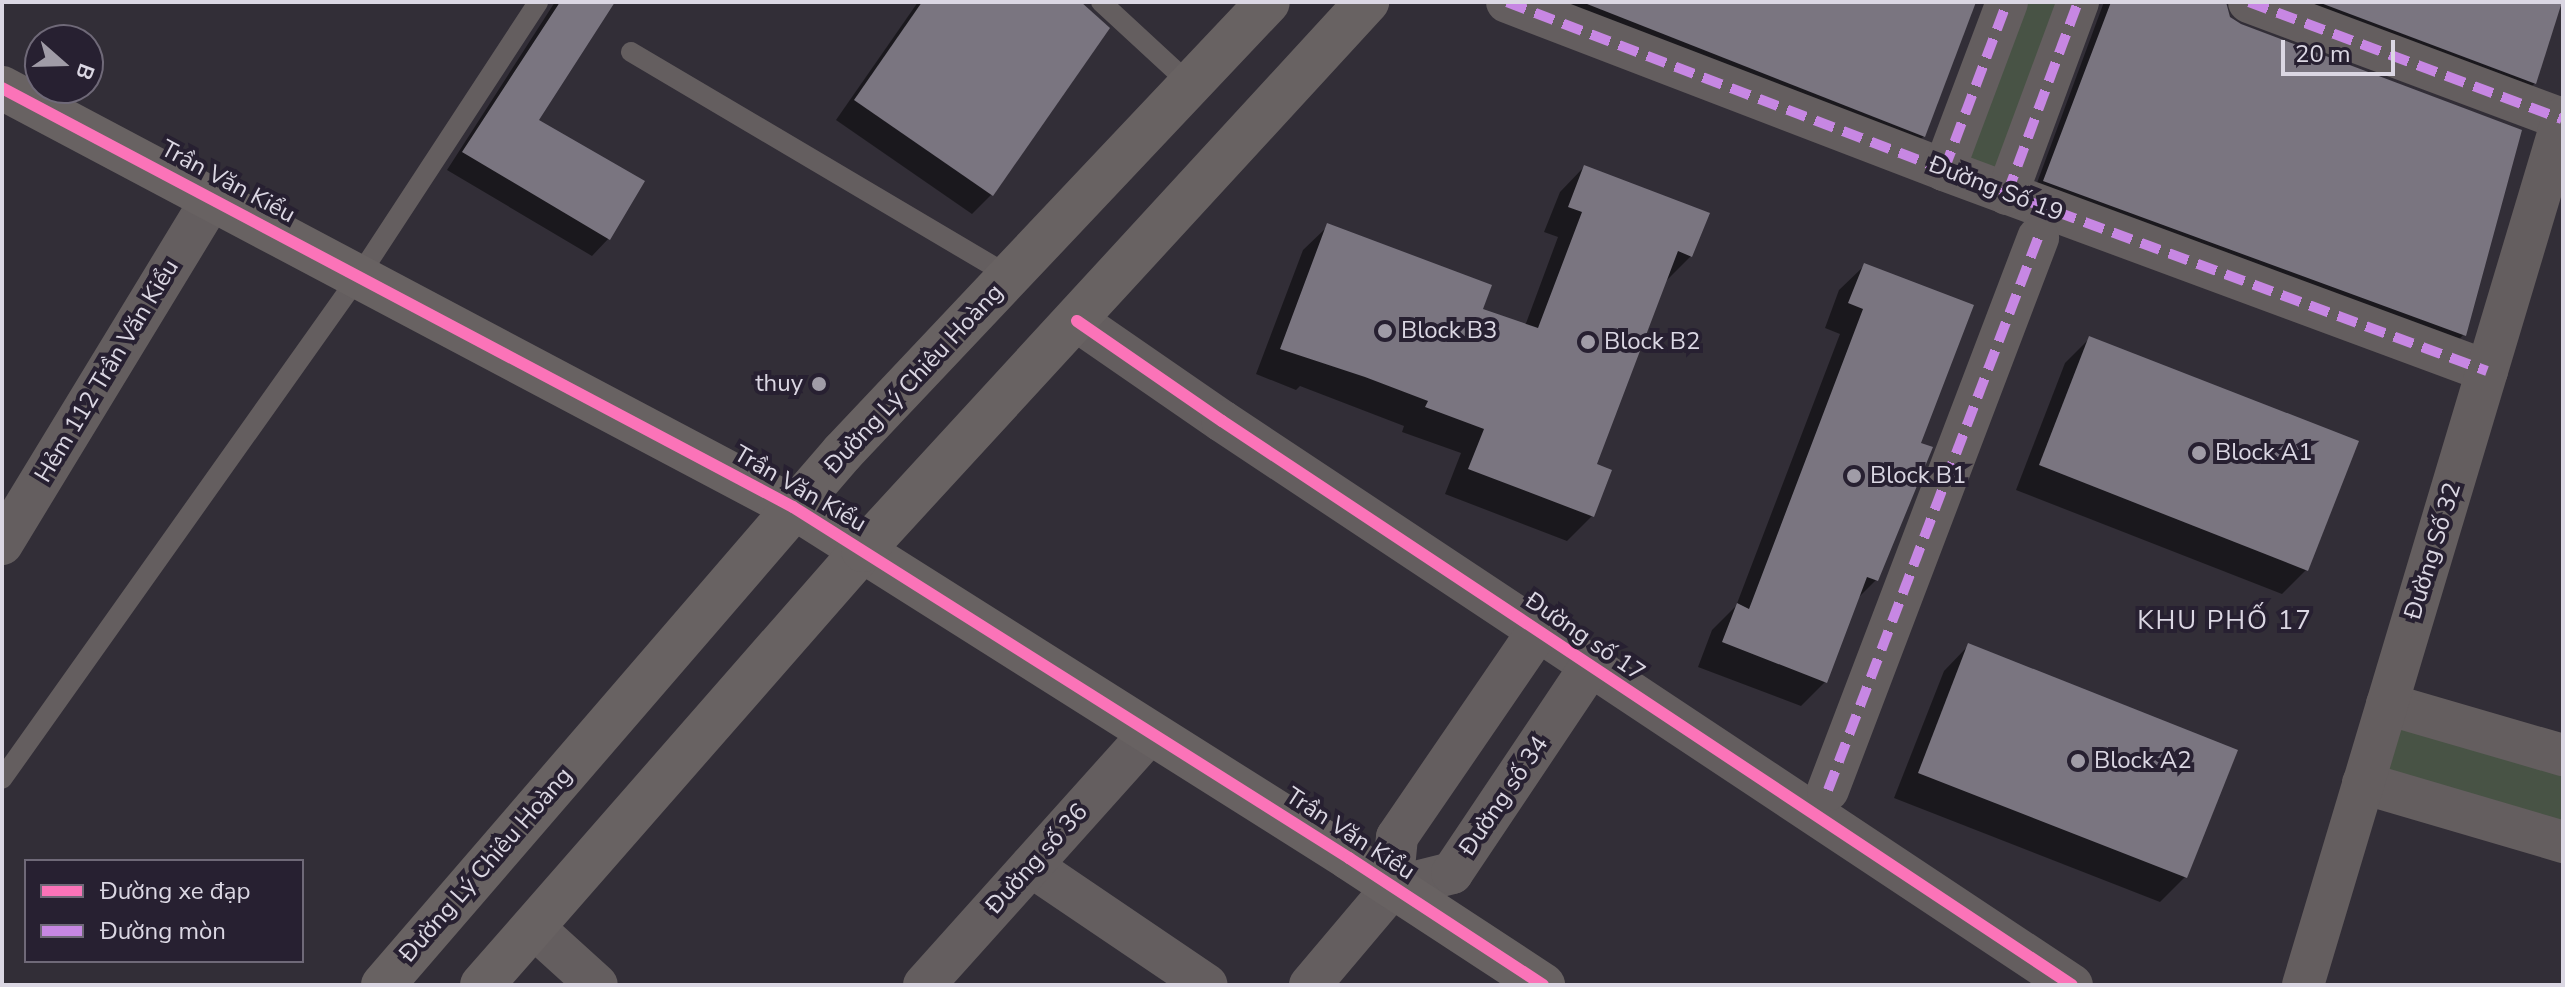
<!DOCTYPE html>
<html>
<head>
<meta charset="utf-8">
<style>
  body { margin:0 }
  #map { position:relative; width:2565px; height:987px; overflow:hidden; background:#322e37; font-family:"Nunito Sans",sans-serif }
  div>[style] { position:absolute }
  .green>* { inset:0; background:#485345 }
  .shadow>* { inset:0; background:#0007 }
  .building>* { inset:0; background:#7a7580 }
  .lane>* { height:20px; margin:-10px; padding:0 10px; transform-origin:10px; border-radius:10px; background:#645e5f }
  .street>* { height:42px; margin:-21px; padding:0 21px; transform-origin:21px; border-radius:21px; background:#645e5f }
  .secondary>* { height:44px; margin:-22px; padding:0 22px; transform-origin:22px; border-radius:22px; background:#686262 }
  .quiet>* { height:10px; margin-top:-5px; transform-origin:0; background:repeating-linear-gradient(90deg,#c787e3 0 20px,transparent 0 30px) }
  .cycleway>* { height:12px; margin:-6px; padding:0 6px; transform-origin:6px; border-radius:6px; background:#fb73b8 }
  .dots>* { width:22px; height:22px; translate:-50% -50%; box-sizing:border-box; border:4px solid #272031; border-radius:50% }
  span { translate:-50% -50%; white-space:nowrap; text-align:center; line-height:1.15; -webkit-text-stroke:8px #272031; paint-order:stroke }
  .street-label { font-size:24px; color:#dbd7e3 }
  .poi-label { font-size:24px; color:#dbd7e3 }
  .left { translate:0 -50%; text-align:left }
  .right { translate:-100% -50%; text-align:right }
  .neighbourhood-label { font-size:26px; color:#dbd7e3; letter-spacing:2px }
  .frame { position:absolute; inset:0; border:4px solid #dbd7e3; pointer-events:none }
  .legend { position:absolute; left:24px; top:859px; width:280px; height:104px; box-sizing:border-box; background:#272031; border:2px solid #6f6978; margin:0; padding:10px 14px; list-style:none; font-size:24px; color:#dbd7e3 }
  .legend li { display:flex; align-items:center; gap:16px; height:40px }
  .legend b { width:40px; border:2px solid #6f6978 }
  .north { position:absolute; left:24px; top:24px; width:80px; height:80px; box-sizing:border-box; background:#272031; border:2px solid #6f6978; border-radius:50%; rotate:110deg; font-size:22px; font-weight:700; line-height:32px; text-align:center; color:#dbd7e3 }
  .north::after { content:''; display:block; margin:auto; width:28px; height:36px; background:#a09ca7; clip-path:polygon(50% 0,100% 100%,50% 72%,0 100%) }
  .scale { position:absolute; left:2281px; top:40px; width:114px; height:36px; box-sizing:border-box; border:4px solid #dbd7e3; border-top:0; padding-left:10px; font-size:24px; line-height:28px; white-space:nowrap; color:#dbd7e3; -webkit-text-stroke:6px #272031; paint-order:stroke }
</style>
</head>
<body>
<div id="map">
  <div class="green">
    <div style="clip-path:polygon(2021px 2px,2063px 2px,1998px 177px,1960px 163px)"></div>
    <div style="clip-path:polygon(2399px 721px,2563px 771px,2563px 828px,2380px 773px)"></div>
  </div>
  <div class="shadow">
    <div style="clip-path:polygon(555px 2px,612px 2px,536px 121px,609px 238px,592px 256px,447px 170px)"></div>
    <div style="clip-path:polygon(918px 2px,1077px 2px,1107px 28px,991px 195px,972px 214px,836px 120px)"></div>
    <div style="clip-path:polygon(1542px 2px,1974px 2px,1924px 136px,1913px 146px)"></div>
    <div style="clip-path:polygon(2104px 2px,2224px 2px,2228px 18px,2464px 334px,2454px 345px,2034px 191px)"></div>
    <div style="clip-path:polygon(2281px 2px,2560px 2px,2535px 83px,2525px 93px)"></div>
    <div style="clip-path:polygon(1584px 167px,1691px 256px,1666px 281px,1595px 466px,1592px 516px,1567px 541px,1445px 494px,1461px 453px,1402px 432px,1404px 426px,1300px 386px,1296px 390px,1256px 374px,1303px 250px,1328px 226px,1480px 310px,1525px 326px,1558px 237px,1544px 232px,1560px 192px)"></div>
    <div style="clip-path:polygon(1864px 266px,1919px 444px,1876px 580px,1857px 599px,1826px 681px,1801px 706px,1698px 667px,1712px 630px,1736px 606px,1840px 334px,1825px 328px,1839px 290px)"></div>
    <div style="clip-path:polygon(2090px 338px,2306px 570px,2282px 594px,2016px 490px,2065px 363px)"></div>
    <div style="clip-path:polygon(1968px 646px,2185px 877px,2160px 902px,1894px 798px,1944px 671px)"></div>
  </div>
  <div class="building">
    <div style="clip-path:polygon(560px 2px,615px 2px,539px 120px,645px 181px,610px 240px,462px 152px)"></div>
    <div style="clip-path:polygon(922px 2px,1081px 2px,1110px 28px,993px 196px,854px 100px)"></div>
    <div style="clip-path:polygon(1582px 2px,1976px 2px,1925px 137px)"></div>
    <div style="clip-path:polygon(2111px 2px,2226px 2px,2230px 17px,2241px 24px,2522px 130px,2466px 336px,2043px 181px)"></div>
    <div style="clip-path:polygon(2318px 2px,2562px 2px,2536px 84px)"></div>
    <div style="clip-path:polygon(1584px 165px,1710px 213px,1692px 257px,1678px 251px,1597px 464px,1612px 470px,1594px 517px,1468px 469px,1484px 429px,1425px 407px,1428px 401px,1365px 377px,1280px 349px,1327px 223px,1492px 285px,1483px 309px,1538px 328px,1582px 212px,1568px 207px)"></div>
    <div style="clip-path:polygon(1864px 263px,1974px 305px,1921px 443px,1933px 447px,1878px 581px,1867px 577px,1827px 683px,1722px 642px,1737px 603px,1749px 609px,1863px 309px,1848px 303px)"></div>
    <div style="clip-path:polygon(2089px 336px,2359px 441px,2308px 571px,2039px 465px)"></div>
    <div style="clip-path:polygon(1968px 643px,2238px 750px,2187px 878px,1918px 773px)"></div>
  </div>
  <div class="lane">
    <div style="left:1101px;top:2px;width:122px;rotate:42.7deg"></div>
    <div style="left:631px;top:52px;width:442px;rotate:30.6deg"></div>
    <div style="left:2px;top:779px;width:617px;rotate:-54.64deg"></div>
    <div style="left:359px;top:276px;width:327px;rotate:-56.8deg"></div>
  </div>
  <div class="street">
    <div style="left:1507px;top:2px;width:468px;rotate:21deg"></div>
    <div style="left:1944px;top:170px;width:579px;rotate:20.31deg"></div>
    <div style="left:2249px;top:2px;width:334px;rotate:20.5deg"></div>
    <div style="left:1944px;top:170px;width:179px;rotate:-69.4deg"></div>
    <div style="left:2007px;top:194px;width:205px;rotate:-69.7deg"></div>
    <div style="left:1077px;top:321px;width:176px;rotate:34.6deg"></div>
    <div style="left:1222px;top:421px;width:1020px;rotate:33.57deg"></div>
    <div style="left:2px;top:544px;width:405px;rotate:-58.7deg"></div>
    <div style="left:2387px;top:704px;width:183px;rotate:16.2deg"></div>
    <div style="left:2363px;top:783px;width:209px;rotate:16.4deg"></div>
    <div style="left:1828px;top:790px;width:591px;rotate:-69.17deg"></div>
    <div style="left:1031px;top:866px;width:212px;rotate:34.1deg"></div>
    <div style="left:1392px;top:888px;width:62px;rotate:-14deg"></div>
    <div style="left:1452px;top:873px;width:248px;rotate:-56.2deg"></div>
    <div style="left:533px;top:927px;width:86px;rotate:42.2deg"></div>
    <div style="left:924px;top:985px;width:338px;rotate:-48.1deg"></div>
    <div style="left:1310px;top:985px;width:127px;rotate:-49.8deg"></div>
    <div style="left:1392px;top:888px;width:51px;rotate:-84.4deg"></div>
    <div style="left:1397px;top:837px;width:250px;rotate:-55.6deg"></div>
    <div style="left:2303px;top:985px;width:906px;rotate:-73.32deg"></div>
  </div>
  <div class="secondary">
    <div style="left:2px;top:88px;width:895px;rotate:27.91deg"></div>
    <div style="left:793px;top:507px;width:658px;rotate:32.26deg"></div>
    <div style="left:1349px;top:858px;width:232px;rotate:33.2deg"></div>
    <div style="left:383px;top:985px;width:703px;rotate:-49.21deg"></div>
    <div style="left:842px;top:453px;width:620px;rotate:-46.63deg"></div>
    <div style="left:482px;top:985px;width:578px;rotate:-48.79deg"></div>
    <div style="left:863px;top:550px;width:745px;rotate:-47.4deg"></div>
  </div>
  <div class="quiet">
    <div style="left:1507px;top:2px;width:468px;rotate:21deg"></div>
    <div style="left:1944px;top:170px;width:579px;rotate:20.31deg"></div>
    <div style="left:2249px;top:2px;width:334px;rotate:20.5deg"></div>
    <div style="left:1944px;top:170px;width:179px;rotate:-69.4deg"></div>
    <div style="left:2007px;top:194px;width:205px;rotate:-69.7deg"></div>
    <div style="left:1828px;top:790px;width:591px;rotate:-69.17deg"></div>
  </div>
  <div class="cycleway">
    <div style="left:2px;top:88px;width:895px;rotate:27.91deg"></div>
    <div style="left:793px;top:507px;width:658px;rotate:32.26deg"></div>
    <div style="left:1349px;top:858px;width:232px;rotate:33.2deg"></div>
    <div style="left:1077px;top:321px;width:176px;rotate:34.6deg"></div>
    <div style="left:1222px;top:421px;width:1020px;rotate:33.57deg"></div>
  </div>
  <div class="dots">
    <div style="left:1385px;top:331px;background:#a09ca7"></div>
    <div style="left:1588px;top:342px;background:#a09ca7"></div>
    <div style="left:819px;top:384px;background:#a09ca7"></div>
    <div style="left:2199px;top:453px;background:#a09ca7"></div>
    <div style="left:1854px;top:476px;background:#a09ca7"></div>
    <div style="left:2078px;top:761px;background:#a09ca7"></div>
  </div>
  <div class="street-label">
    <span style="left:228px;top:182px;rotate:28deg">Trần Văn Kiểu</span>
    <span style="left:1996px;top:189px;rotate:21deg">Đường Số 19</span>
    <span style="left:107px;top:371px;rotate:-59deg">Hẻm 112 Trần Văn Kiểu</span>
    <span style="left:914px;top:379px;rotate:-47deg">Đường Lý Chiêu Hoàng</span>
    <span style="left:800px;top:489px;rotate:30deg">Trần Văn Kiểu</span>
    <span style="left:2433px;top:551px;rotate:-73deg">Đường Số 32</span>
    <span style="left:1585px;top:637px;rotate:34deg">Đường số 17</span>
    <span style="left:1504px;top:796px;rotate:-56deg">Đường số 34</span>
    <span style="left:1350px;top:834px;rotate:33deg">Trần Văn Kiểu</span>
    <span style="left:1037px;top:859px;rotate:-48deg">Đường số 36</span>
    <span style="left:486px;top:865px;rotate:-49deg">Đường Lý Chiêu Hoàng</span>
  </div>
  <div class="poi-label">
    <span class="left" style="left:1401px;top:331px">Block B3</span>
    <span class="left" style="left:1604px;top:342px">Block B2</span>
    <span class="right" style="left:803px;top:384px">thuy</span>
    <span class="left" style="left:2215px;top:453px">Block A1</span>
    <span class="left" style="left:1870px;top:476px">Block B1</span>
    <span class="left" style="left:2094px;top:761px">Block A2</span>
  </div>
  <div class="neighbourhood-label">
    <span style="left:2225px;top:621px">KHU PHỐ 17</span>
  </div>
  <div class="frame"></div>
  <ul class="legend">
  <li><b style="height:10px;background:#fb73b8"></b>Đường xe đạp</li>
  <li><b style="height:10px;background:#c787e3"></b>Đường mòn</li>
  </ul>
  <div class="north">B</div>
  <div class="scale">20 m</div>
</div>
</body>
</html>
